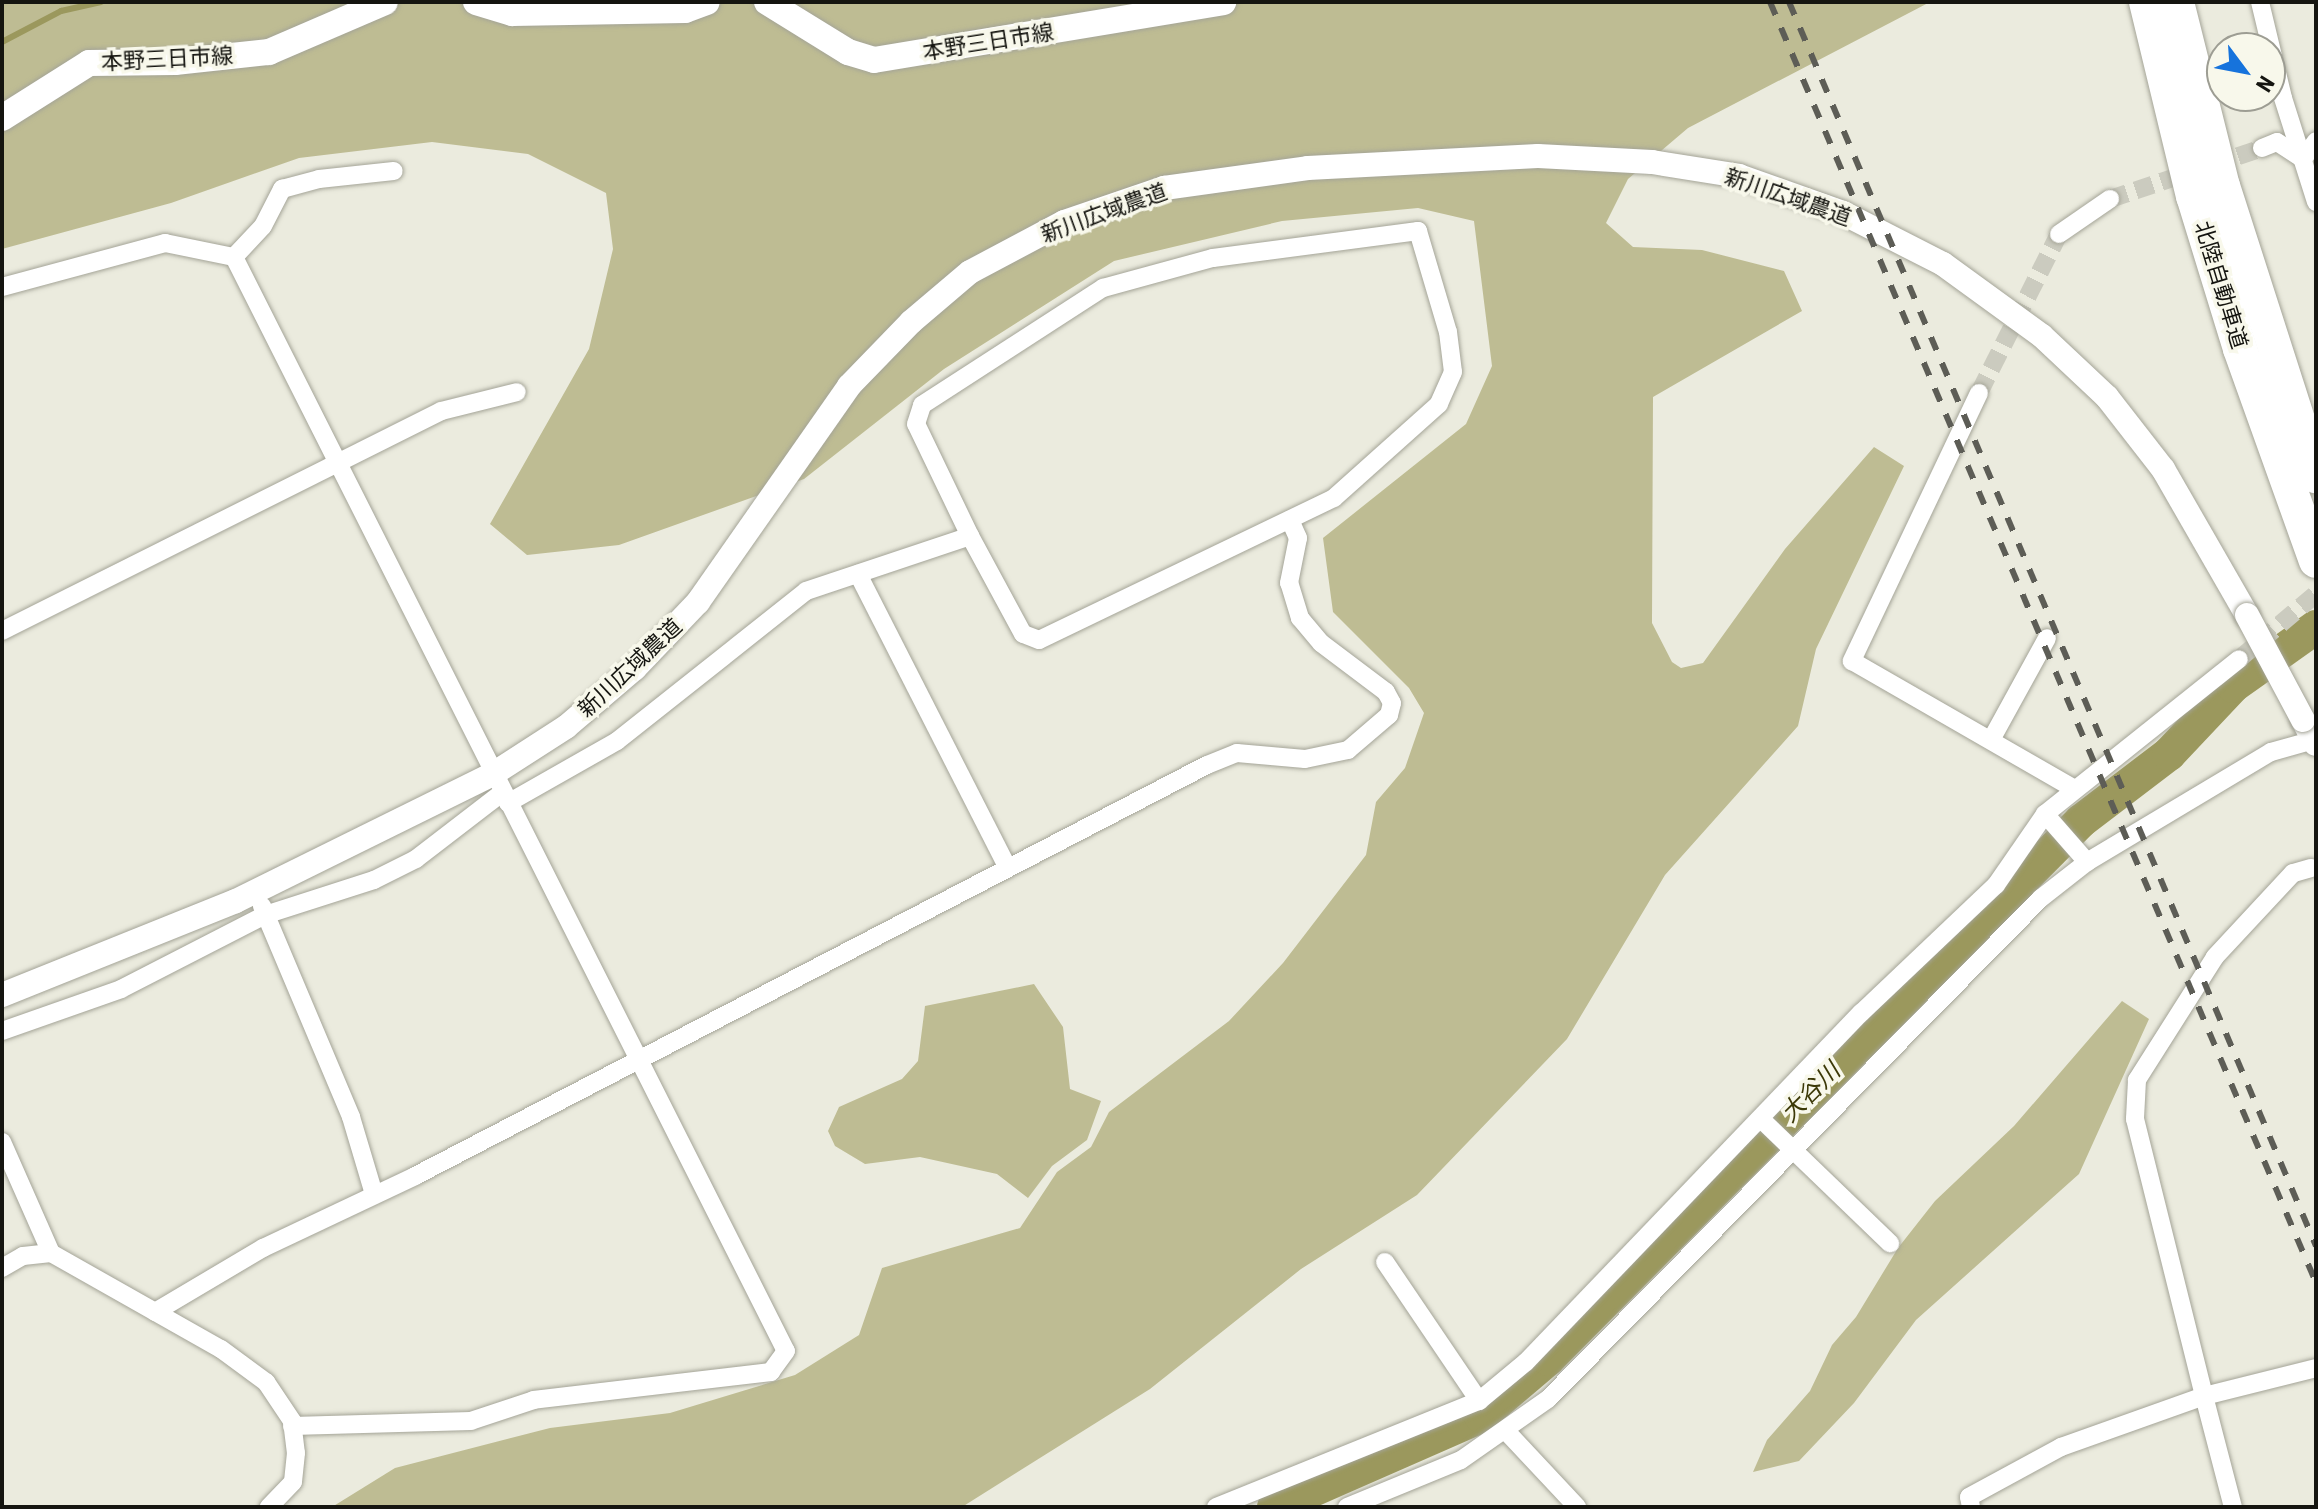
<!DOCTYPE html>
<html>
<head>
<meta charset="utf-8">
<style>
  body { margin:0 }
  #map { position:relative; width:2318px; height:1509px; overflow:hidden; background:#ebebde; font-family:"Roboto Condensed","Noto Sans JP",sans-serif }
  div>[style] { position:absolute }
  .green>* { inset:0; background:#bebc93 }
  .stream>* { height:6px; margin:-3px; padding:0 3px; transform-origin:3px; border-radius:3px; background:#9b985d }
  .river>* { height:34px; margin:-17px; padding:0 17px; transform-origin:17px; border-radius:17px; background:#9b985d }
  .minor-tunnel>* { height:18px; margin-top:-9px; transform-origin:0; background:repeating-linear-gradient(90deg,#cbcbbf 0 18px,transparent 0 27px) }
  .roads { filter:drop-shadow(0 0 2px #a4a497) drop-shadow(0 0 2px #a4a497) }
  .minor>* { height:18px; margin:-9px; padding:0 9px; transform-origin:9px; border-radius:9px; background:#fff }
  .tertiary>* { height:24px; margin:-12px; padding:0 12px; transform-origin:12px; border-radius:12px; background:#fff }
  .secondary>* { height:26px; margin:-13px; padding:0 13px; transform-origin:13px; border-radius:13px; background:#fff }
  .motorway>* { height:34px; margin:-17px; padding:0 17px; transform-origin:17px; border-radius:17px; background:#fff }
  .rail>* { height:6px; margin-top:-3px; transform-origin:0; background:repeating-linear-gradient(90deg,#5d5d56 0 14px,transparent 0 28px) }
  .bridges { filter:drop-shadow(0 0 2px #a4a497) drop-shadow(0 0 2px #a4a497) }
  .tertiary-bridge>* { height:24px; margin:-12px; padding:0 12px; transform-origin:12px; border-radius:12px; background:#fff }
  span { translate:-50% -50%; white-space:nowrap; text-align:center; line-height:1.15; -webkit-text-stroke:7px #f8f8eb; paint-order:stroke }
  .street-label { font-size:22px; color:#151510 }
  .water-label { font-size:24px; color:#3c3908; font-style:italic }
  .frame { position:absolute; inset:0; border:4px solid #151510; pointer-events:none }
  .north { position:absolute; left:2206px; top:32px; width:80px; height:80px; box-sizing:border-box; background:#f8f8eb; border:2px solid #9d9d93; border-radius:50%; rotate:122deg; font-size:22px; font-weight:700; line-height:32px; text-align:center; color:#151510 }
  .north::after { content:''; display:block; margin:auto; width:28px; height:36px; background:#1673dc; clip-path:polygon(50% 0,100% 100%,50% 72%,0 100%) }
</style>
</head>
<body>
<div id="map">
  <div class="green">
    <div style="clip-path:polygon(2px 2px,1930px 2px,1688px 128px,1628px 179px,1606px 223px,1633px 247px,1702px 250px,1784px 271px,1802px 311px,1653px 397px,1652px 623px,1672px 662px,1681px 668px,1703px 663px,1785px 549px,1874px 447px,1904px 466px,1816px 649px,1798px 726px,1665px 875px,1567px 1039px,1417px 1195px,1301px 1269px,1150px 1389px,962px 1507px,332px 1507px,395px 1468px,550px 1428px,670px 1413px,795px 1375px,859px 1335px,882px 1268px,1020px 1228px,1057px 1172px,1091px 1147px,1109px 1112px,1229px 1021px,1283px 963px,1366px 855px,1376px 802px,1405px 768px,1424px 713px,1409px 688px,1333px 612px,1323px 538px,1466px 424px,1492px 366px,1474px 221px,1418px 208px,1282px 221px,1114px 261px,944px 369px,804px 479px,619px 545px,527px 555px,490px 524px,589px 349px,613px 249px,606px 193px,528px 154px,432px 142px,299px 158px,171px 203px,2px 249px)"></div>
    <div style="clip-path:polygon(1034px 984px,1063px 1027px,1070px 1089px,1101px 1101px,1087px 1140px,1052px 1166px,1028px 1198px,997px 1174px,920px 1157px,865px 1164px,835px 1146px,828px 1131px,839px 1107px,902px 1079px,918px 1061px,925px 1006px)"></div>
    <div style="clip-path:polygon(2122px 1001px,2149px 1019px,2079px 1174px,1916px 1320px,1854px 1403px,1799px 1461px,1753px 1472px,1767px 1440px,1810px 1391px,1832px 1345px,1856px 1317px,1898px 1248px,1935px 1201px,2014px 1126px)"></div>
  </div>
  <div class="stream">
    <div style="left:2px;top:42px;width:67px;rotate:-27.7deg"></div>
    <div style="left:61px;top:11px;width:41px;rotate:-12.7deg"></div>
  </div>
  <div class="river">
    <div style="left:1274px;top:1507px;width:226px;rotate:-23.7deg"></div>
    <div style="left:1481px;top:1416px;width:88px;rotate:-40.4deg"></div>
    <div style="left:1548px;top:1359px;width:757px;rotate:-45.27deg"></div>
    <div style="left:2081px;top:821px;width:111px;rotate:-37.3deg"></div>
    <div style="left:2169px;top:754px;width:93px;rotate:-46.7deg"></div>
    <div style="left:2233px;top:686px;width:102px;rotate:-35.4deg"></div>
  </div>
  <div class="minor-tunnel">
    <div style="left:2110px;top:199px;width:160px;rotate:-18.5deg"></div>
    <div style="left:1979px;top:393px;width:178px;rotate:-63.3deg"></div>
    <div style="left:2239px;top:659px;width:101px;rotate:-40.2deg"></div>
  </div>
  <div class="roads">
    <div class="minor">
      <div style="left:2260px;top:2px;width:99px;rotate:76.5deg"></div>
      <div style="left:2283px;top:98px;width:109px;rotate:72.4deg"></div>
      <div style="left:2262px;top:148px;width:16px;rotate:-22deg"></div>
      <div style="left:2277px;top:142px;width:31px;rotate:33deg"></div>
      <div style="left:2303px;top:159px;width:22px;rotate:-54deg"></div>
      <div style="left:2059px;top:234px;width:62px;rotate:-34.5deg"></div>
      <div style="left:234px;top:257px;width:42px;rotate:-46.9deg"></div>
      <div style="left:263px;top:226px;width:42px;rotate:-62.8deg"></div>
      <div style="left:282px;top:189px;width:38px;rotate:-15deg"></div>
      <div style="left:319px;top:179px;width:75px;rotate:-6.1deg"></div>
      <div style="left:2px;top:287px;width:169px;rotate:-15.1deg"></div>
      <div style="left:165px;top:243px;width:70px;rotate:11.5deg"></div>
      <div style="left:234px;top:257px;width:1225px;rotate:63.23deg"></div>
      <div style="left:786px;top:1351px;width:26px;rotate:126deg"></div>
      <div style="left:771px;top:1372px;width:239px;rotate:173.3deg"></div>
      <div style="left:534px;top:1400px;width:66px;rotate:161.6deg"></div>
      <div style="left:471px;top:1421px;width:179px;rotate:178.4deg"></div>
      <div style="left:1979px;top:393px;width:297px;rotate:115.4deg"></div>
      <div style="left:1852px;top:661px;width:257px;rotate:29.9deg"></div>
      <div style="left:858px;top:574px;width:329px;rotate:63deg"></div>
      <div style="left:2px;top:631px;width:491px;rotate:-26.6deg"></div>
      <div style="left:441px;top:411px;width:78px;rotate:-14deg"></div>
      <div style="left:1991px;top:740px;width:116px;rotate:-61.2deg"></div>
      <div style="left:508px;top:803px;width:125px;rotate:-29.6deg"></div>
      <div style="left:617px;top:741px;width:241px;rotate:-38.4deg"></div>
      <div style="left:806px;top:591px;width:173px;rotate:-18.5deg"></div>
      <div style="left:970px;top:536px;width:124px;rotate:-115.7deg"></div>
      <div style="left:916px;top:424px;width:20px;rotate:-72deg"></div>
      <div style="left:922px;top:405px;width:216px;rotate:-32.9deg"></div>
      <div style="left:1103px;top:288px;width:114px;rotate:-15.3deg"></div>
      <div style="left:1213px;top:258px;width:207px;rotate:-7.5deg"></div>
      <div style="left:1418px;top:231px;width:105px;rotate:73.5deg"></div>
      <div style="left:1448px;top:332px;width:40px;rotate:82.9deg"></div>
      <div style="left:1453px;top:372px;width:35px;rotate:114deg"></div>
      <div style="left:1439px;top:404px;width:141px;rotate:138.2deg"></div>
      <div style="left:1334px;top:498px;width:327px;rotate:154.3deg"></div>
      <div style="left:1039px;top:640px;width:17px;rotate:-159deg"></div>
      <div style="left:1023px;top:634px;width:111px;rotate:-118.4deg"></div>
      <div style="left:2045px;top:814px;width:64px;rotate:48.8deg"></div>
      <div style="left:2311px;top:868px;width:19px;rotate:164deg"></div>
      <div style="left:2293px;top:873px;width:115px;rotate:132.9deg"></div>
      <div style="left:2215px;top:957px;width:146px;rotate:122.4deg"></div>
      <div style="left:2137px;top:1080px;width:39px;rotate:93deg"></div>
      <div style="left:2135px;top:1119px;width:285px;rotate:76deg"></div>
      <div style="left:2204px;top:1396px;width:115px;rotate:-14deg"></div>
      <div style="left:262px;top:906px;width:229px;rotate:67.1deg"></div>
      <div style="left:351px;top:1117px;width:80px;rotate:73.4deg"></div>
      <div style="left:2px;top:1031px;width:126px;rotate:-19.4deg"></div>
      <div style="left:121px;top:989px;width:162px;rotate:-27.2deg"></div>
      <div style="left:265px;top:915px;width:114px;rotate:-17.8deg"></div>
      <div style="left:374px;top:880px;width:47px;rotate:-26.6deg"></div>
      <div style="left:416px;top:859px;width:110px;rotate:-37.6deg"></div>
      <div style="left:1762px;top:1120px;width:178px;rotate:43.9deg"></div>
      <div style="left:2px;top:1142px;width:121px;rotate:66.2deg"></div>
      <div style="left:1385px;top:1262px;width:168px;rotate:55.9deg"></div>
      <div style="left:2px;top:1268px;width:24px;rotate:-30deg"></div>
      <div style="left:23px;top:1256px;width:28px;rotate:-6deg"></div>
      <div style="left:51px;top:1253px;width:195px;rotate:29.5deg"></div>
      <div style="left:221px;top:1349px;width:56px;rotate:36.3deg"></div>
      <div style="left:266px;top:1382px;width:47px;rotate:56.3deg"></div>
      <div style="left:292px;top:1421px;width:32px;rotate:83deg"></div>
      <div style="left:296px;top:1453px;width:29px;rotate:96deg"></div>
      <div style="left:293px;top:1482px;width:35px;rotate:134deg"></div>
      <div style="left:155px;top:1312px;width:126px;rotate:-30.7deg"></div>
      <div style="left:263px;top:1248px;width:168px;rotate:-25.3deg"></div>
      <div style="left:415px;top:1176px;width:892px;rotate:-27.43deg"></div>
      <div style="left:1207px;top:765px;width:32px;rotate:-22deg"></div>
      <div style="left:1237px;top:753px;width:68px;rotate:5deg"></div>
      <div style="left:1305px;top:759px;width:44px;rotate:-11.8deg"></div>
      <div style="left:1348px;top:750px;width:54px;rotate:-40.5deg"></div>
      <div style="left:1389px;top:715px;width:12px;rotate:-76deg"></div>
      <div style="left:1392px;top:703px;width:13px;rotate:-119deg"></div>
      <div style="left:1386px;top:692px;width:81px;rotate:-143deg"></div>
      <div style="left:1321px;top:643px;width:33px;rotate:-130deg"></div>
      <div style="left:1300px;top:618px;width:37px;rotate:-107deg"></div>
      <div style="left:1289px;top:583px;width:46px;rotate:-78.7deg"></div>
      <div style="left:1298px;top:538px;width:20px;rotate:-114deg"></div>
      <div style="left:1506px;top:1431px;width:104px;rotate:46.9deg"></div>
      <div style="left:1216px;top:1507px;width:284px;rotate:-22deg"></div>
      <div style="left:1479px;top:1401px;width:61px;rotate:-39.7deg"></div>
      <div style="left:1526px;top:1362px;width:484px;rotate:-46.2deg"></div>
      <div style="left:1861px;top:1013px;width:186px;rotate:-43.5deg"></div>
      <div style="left:1996px;top:885px;width:86px;rotate:-55.4deg"></div>
      <div style="left:2045px;top:814px;width:248px;rotate:-38.6deg"></div>
      <div style="left:1347px;top:1507px;width:123px;rotate:-22.4deg"></div>
      <div style="left:1461px;top:1460px;width:106px;rotate:-35deg"></div>
      <div style="left:1548px;top:1399px;width:703px;rotate:-45.46deg"></div>
      <div style="left:2041px;top:898px;width:58px;rotate:-38deg"></div>
      <div style="left:2087px;top:862px;width:214px;rotate:-30.9deg"></div>
      <div style="left:2271px;top:752px;width:45px;rotate:-15.6deg"></div>
      <div style="left:1971px;top:1507px;width:10px;rotate:-101deg"></div>
      <div style="left:1969px;top:1497px;width:105px;rotate:-28.5deg"></div>
      <div style="left:2061px;top:1447px;width:152px;rotate:-19.6deg"></div>
      <div style="left:2204px;top:1396px;width:115px;rotate:75.4deg"></div>
    </div>
    <div class="tertiary">
      <div style="left:2303px;top:720px;width:27px;rotate:62deg"></div>
      <div style="left:2px;top:995px;width:252px;rotate:-21.9deg"></div>
      <div style="left:236px;top:901px;width:287px;rotate:-26.3deg"></div>
      <div style="left:493px;top:774px;width:87px;rotate:-32.8deg"></div>
      <div style="left:566px;top:727px;width:91px;rotate:-40.5deg"></div>
      <div style="left:635px;top:668px;width:91px;rotate:-46.3deg"></div>
      <div style="left:698px;top:602px;width:264px;rotate:-55deg"></div>
      <div style="left:849px;top:386px;width:89px;rotate:-45.9deg"></div>
      <div style="left:911px;top:322px;width:77px;rotate:-40.3deg"></div>
      <div style="left:970px;top:272px;width:106px;rotate:-28deg"></div>
      <div style="left:1064px;top:222px;width:106px;rotate:-18.8deg"></div>
      <div style="left:1164px;top:188px;width:145px;rotate:-7.9deg"></div>
      <div style="left:1308px;top:168px;width:230px;rotate:-3deg"></div>
      <div style="left:1538px;top:156px;width:114px;rotate:3deg"></div>
      <div style="left:1652px;top:162px;width:88px;rotate:9.1deg"></div>
      <div style="left:1739px;top:176px;width:110px;rotate:19.6deg"></div>
      <div style="left:1843px;top:213px;width:112px;rotate:27deg"></div>
      <div style="left:1943px;top:264px;width:122px;rotate:36deg"></div>
      <div style="left:2042px;top:336px;width:89px;rotate:43.2deg"></div>
      <div style="left:2107px;top:397px;width:91px;rotate:52.1deg"></div>
      <div style="left:2163px;top:469px;width:168px;rotate:60.1deg"></div>
    </div>
    <div class="secondary">
      <div style="left:476px;top:2px;width:38px;rotate:17deg"></div>
      <div style="left:512px;top:13px;width:173px;rotate:-1deg"></div>
      <div style="left:685px;top:10px;width:23px;rotate:-20deg"></div>
      <div style="left:767px;top:2px;width:95px;rotate:31.7deg"></div>
      <div style="left:848px;top:52px;width:27px;rotate:17deg"></div>
      <div style="left:874px;top:60px;width:354px;rotate:-9.4deg"></div>
      <div style="left:2px;top:118px;width:103px;rotate:-32.3deg"></div>
      <div style="left:89px;top:63px;width:86px;rotate:-0.7deg"></div>
      <div style="left:175px;top:62px;width:95px;rotate:-6.1deg"></div>
      <div style="left:269px;top:52px;width:126px;rotate:-23.3deg"></div>
    </div>
    <div class="motorway">
      <div style="left:2146px;top:2px;width:200px;rotate:76.4deg"></div>
      <div style="left:2193px;top:196px;width:160px;rotate:72.9deg"></div>
      <div style="left:2240px;top:349px;width:225px;rotate:70.3deg"></div>
      <div style="left:2177px;top:2px;width:190px;rotate:76deg"></div>
      <div style="left:2223px;top:186px;width:305px;rotate:72.2deg"></div>
    </div>
  </div>
  <div class="rail">
    <div style="left:1770px;top:2px;width:1393px;rotate:66.91deg"></div>
    <div style="left:1789px;top:2px;width:1351px;rotate:67.04deg"></div>
  </div>
  <div class="bridges">
    <div class="tertiary-bridge">
      <div style="left:2247px;top:615px;width:119px;rotate:61.9deg"></div>
    </div>
  </div>
  <div class="street-label">
    <span style="left:988px;top:42px;rotate:-9deg">本野三日市線</span>
    <span style="left:167px;top:59px;rotate:-3deg">本野三日市線</span>
    <span style="left:1788px;top:197px;rotate:19deg">新川広域農道</span>
    <span style="left:1104px;top:213px;rotate:-20deg">新川広域農道</span>
    <span style="left:2221px;top:285px;rotate:73deg">北陸自動車道</span>
    <span style="left:630px;top:668px;rotate:-43deg">新川広域農道</span>
  </div>
  <div class="water-label">
    <span style="left:1811px;top:1093px;rotate:-45deg">大谷川</span>
  </div>
  <div class="frame"></div>
  <div class="north">N</div>
</div>
</body>
</html>
